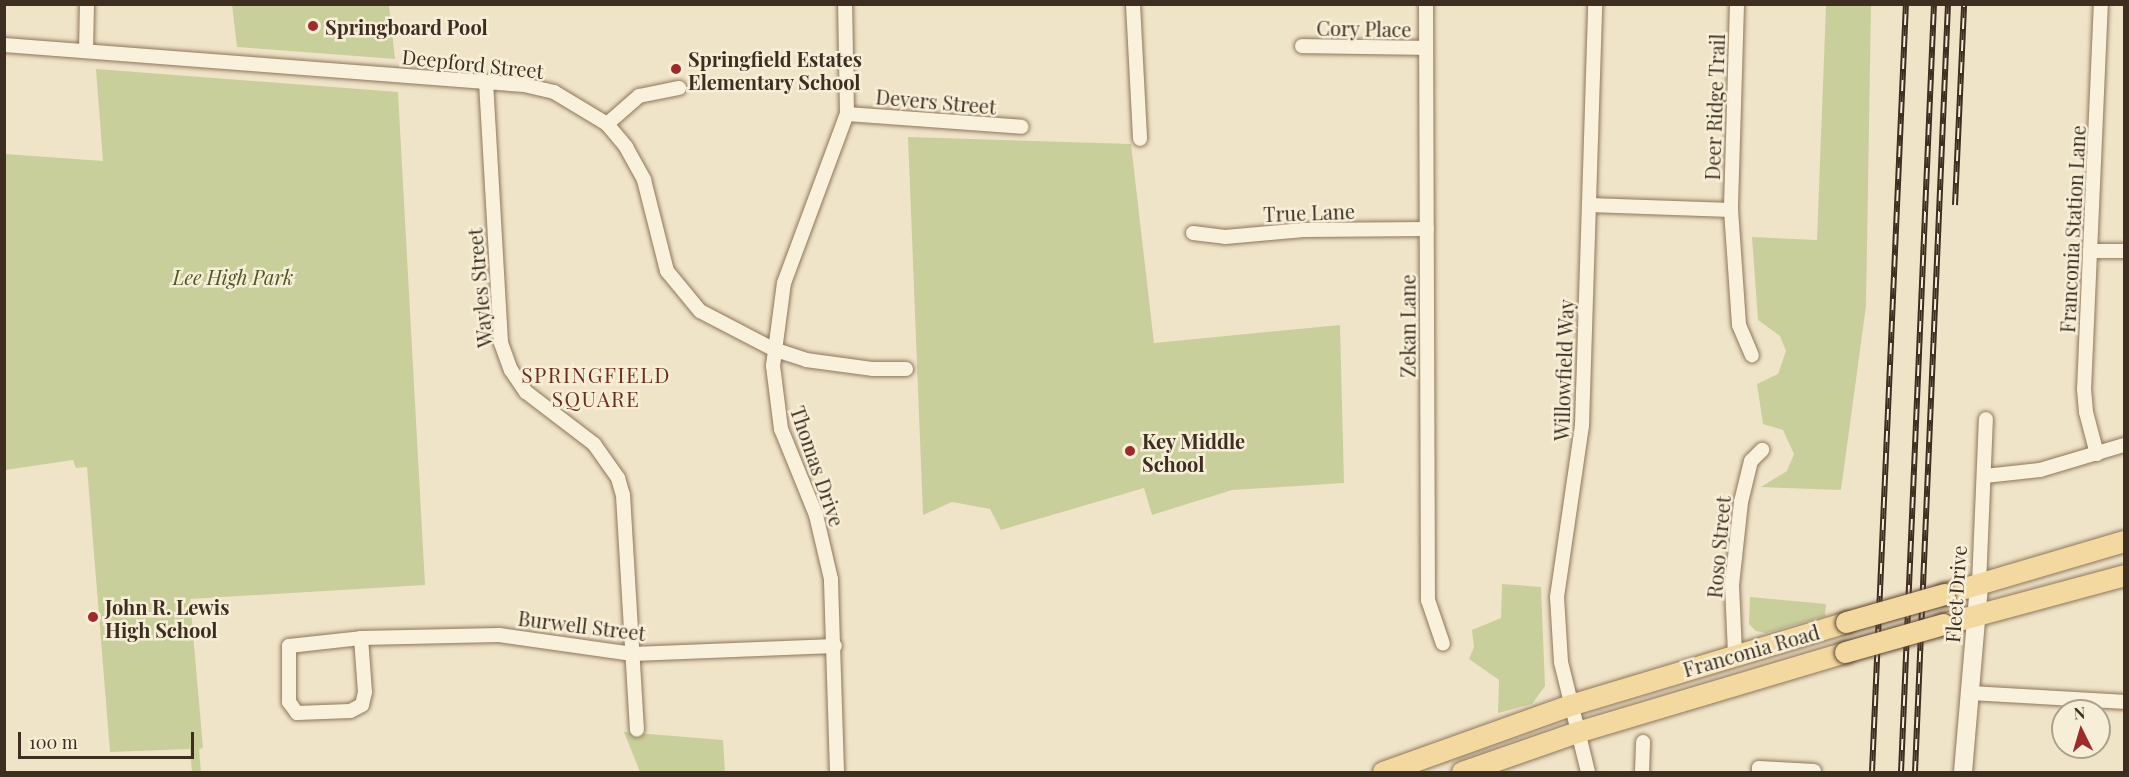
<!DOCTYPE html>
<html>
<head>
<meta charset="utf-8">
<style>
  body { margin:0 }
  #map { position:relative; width:2129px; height:777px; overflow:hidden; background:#f0e4c8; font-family:"Playfair Display",serif }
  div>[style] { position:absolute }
  .green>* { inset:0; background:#c9cf9b }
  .roads { filter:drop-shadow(0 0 2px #8d765c) drop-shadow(0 0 2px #8d765c) }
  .street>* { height:14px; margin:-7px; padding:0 7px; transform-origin:7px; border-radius:7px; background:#faf1dc }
  .secondary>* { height:18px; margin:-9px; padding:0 9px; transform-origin:9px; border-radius:9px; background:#faf1dc }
  .primary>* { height:21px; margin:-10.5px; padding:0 10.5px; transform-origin:10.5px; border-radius:10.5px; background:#f3d9a0 }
  .rail>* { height:6px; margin-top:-3px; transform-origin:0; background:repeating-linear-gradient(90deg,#f7eed8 0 11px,#3d2e20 0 22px); box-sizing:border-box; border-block:2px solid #3d2e20 }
  .bridges { filter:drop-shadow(0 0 2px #5b4430) drop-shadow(0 0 2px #5b4430) }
  .primary-bridge>* { height:21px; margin:-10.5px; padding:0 10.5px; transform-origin:10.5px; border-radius:10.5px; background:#f3d9a0 }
  .dots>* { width:16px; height:16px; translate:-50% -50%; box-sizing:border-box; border:3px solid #f7eed8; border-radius:50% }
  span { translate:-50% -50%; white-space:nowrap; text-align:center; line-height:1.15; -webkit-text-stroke:5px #f7eed8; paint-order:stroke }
  .poi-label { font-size:20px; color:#3d2e20; font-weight:700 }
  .left { translate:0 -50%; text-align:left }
  .street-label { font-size:20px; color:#3d2e20 }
  .park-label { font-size:20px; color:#4d5a26; font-style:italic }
  .neighbourhood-label { font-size:21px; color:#6b2e1e; letter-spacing:1.5px }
  .frame { position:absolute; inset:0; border:6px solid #3d2e20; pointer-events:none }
  .north { position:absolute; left:2051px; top:699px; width:60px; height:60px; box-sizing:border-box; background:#f7eed8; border:2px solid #ada18e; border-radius:50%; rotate:355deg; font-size:16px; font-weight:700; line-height:24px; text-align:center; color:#3d2e20 }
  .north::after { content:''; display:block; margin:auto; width:21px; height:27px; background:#9e2a2b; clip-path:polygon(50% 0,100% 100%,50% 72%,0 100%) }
  .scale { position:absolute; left:18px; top:732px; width:176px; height:27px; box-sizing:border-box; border:3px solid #3d2e20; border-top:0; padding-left:8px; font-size:18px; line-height:21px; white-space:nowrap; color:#3d2e20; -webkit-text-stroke:4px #f7eed8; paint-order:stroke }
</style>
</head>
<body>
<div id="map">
  <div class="green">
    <div style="clip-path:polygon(232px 5px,389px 5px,395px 59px,237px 47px)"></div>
    <div style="clip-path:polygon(1826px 5px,1871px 5px,1866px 306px,1841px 490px,1761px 487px,1787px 471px,1794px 454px,1783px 430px,1763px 424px,1757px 384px,1778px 374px,1786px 351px,1780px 336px,1758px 320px,1752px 237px,1817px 240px)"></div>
    <div style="clip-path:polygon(96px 69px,398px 92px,425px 585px,190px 599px,203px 748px,199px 749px,201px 772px,192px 772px,190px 749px,110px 752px,87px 467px,76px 468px,73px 460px,5px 470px,5px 154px,103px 161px)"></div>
    <div style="clip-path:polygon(908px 137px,1131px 144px,1154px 343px,1340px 325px,1344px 483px,1232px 490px,1152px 515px,1144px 488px,1001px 530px,990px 509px,952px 502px,923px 515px)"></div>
    <div style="clip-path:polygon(1502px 584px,1541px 587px,1545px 686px,1532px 704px,1498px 713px,1499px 680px,1469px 659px,1474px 647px,1472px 630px,1501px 618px)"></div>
    <div style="clip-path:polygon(1750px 597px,1826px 604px,1825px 616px,1766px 633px,1756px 631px,1749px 624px)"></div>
    <div style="clip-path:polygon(624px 732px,723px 740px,725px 772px,640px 772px)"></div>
  </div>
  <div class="roads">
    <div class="street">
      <div style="left:1133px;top:4px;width:135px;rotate:87deg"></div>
      <div style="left:1426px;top:4px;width:596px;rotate:89.81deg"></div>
      <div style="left:1428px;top:600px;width:46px;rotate:71.2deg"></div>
      <div style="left:1737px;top:4px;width:206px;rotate:91.7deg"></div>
      <div style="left:1731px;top:210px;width:115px;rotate:86deg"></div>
      <div style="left:1739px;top:325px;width:33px;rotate:67deg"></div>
      <div style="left:4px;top:45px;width:522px;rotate:4.4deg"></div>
      <div style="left:524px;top:85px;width:31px;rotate:13deg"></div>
      <div style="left:554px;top:92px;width:62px;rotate:31.1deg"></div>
      <div style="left:607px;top:124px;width:30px;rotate:50deg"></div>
      <div style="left:626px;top:147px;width:38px;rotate:61deg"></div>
      <div style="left:644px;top:180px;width:94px;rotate:75.8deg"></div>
      <div style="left:667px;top:271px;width:52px;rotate:50.5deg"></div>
      <div style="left:700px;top:311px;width:82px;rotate:27.5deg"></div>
      <div style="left:773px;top:349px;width:35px;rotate:18deg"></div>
      <div style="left:806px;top:360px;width:68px;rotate:7.7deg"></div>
      <div style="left:873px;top:369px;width:33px"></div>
      <div style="left:1302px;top:46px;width:124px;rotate:0.9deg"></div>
      <div style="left:86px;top:51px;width:47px;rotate:-88.8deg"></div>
      <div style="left:486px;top:82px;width:261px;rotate:86.7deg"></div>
      <div style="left:501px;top:343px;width:29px;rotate:70deg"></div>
      <div style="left:511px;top:370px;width:27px;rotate:56deg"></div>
      <div style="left:526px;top:392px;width:86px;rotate:37.4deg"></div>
      <div style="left:594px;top:444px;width:42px;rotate:54.8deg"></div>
      <div style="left:618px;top:478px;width:18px;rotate:74deg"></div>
      <div style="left:623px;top:495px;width:235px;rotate:86.6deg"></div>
      <div style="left:847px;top:114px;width:175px;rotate:4.2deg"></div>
      <div style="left:607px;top:124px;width:43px;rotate:-41.2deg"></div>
      <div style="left:639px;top:96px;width:41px;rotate:-11.3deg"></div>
      <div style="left:1589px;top:205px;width:142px;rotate:2deg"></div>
      <div style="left:1193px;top:233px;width:32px;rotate:7deg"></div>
      <div style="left:1225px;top:237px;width:79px;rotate:-5.1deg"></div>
      <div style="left:1304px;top:230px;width:123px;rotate:-0.5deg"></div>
      <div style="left:2090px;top:251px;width:34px"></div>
      <div style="left:2097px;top:454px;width:43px;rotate:-104.7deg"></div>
      <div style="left:2086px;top:412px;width:22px;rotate:-95deg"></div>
      <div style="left:2084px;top:390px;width:386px;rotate:-87.5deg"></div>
      <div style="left:1985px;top:476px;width:55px;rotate:-6.2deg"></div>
      <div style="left:2040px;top:470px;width:88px;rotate:-16.6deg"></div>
      <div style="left:1979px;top:584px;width:165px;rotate:-87.6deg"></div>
      <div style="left:361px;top:638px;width:138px;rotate:-1.2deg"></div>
      <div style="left:499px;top:635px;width:135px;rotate:8.1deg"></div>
      <div style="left:633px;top:654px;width:202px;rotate:-2.3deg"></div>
      <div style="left:361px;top:638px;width:54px;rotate:85.8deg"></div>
      <div style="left:365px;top:692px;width:13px;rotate:103deg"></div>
      <div style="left:362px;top:705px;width:13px;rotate:153deg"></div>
      <div style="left:350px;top:711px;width:53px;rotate:177.8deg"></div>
      <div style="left:297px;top:713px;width:14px;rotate:-126deg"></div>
      <div style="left:289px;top:702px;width:56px;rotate:-90deg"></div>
      <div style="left:289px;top:646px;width:72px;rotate:-6.3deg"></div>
      <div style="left:1735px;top:654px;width:69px;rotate:-92.5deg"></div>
      <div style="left:1732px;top:585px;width:83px;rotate:-83.8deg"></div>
      <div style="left:1741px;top:502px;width:42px;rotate:-76.3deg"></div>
      <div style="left:1751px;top:461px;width:16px;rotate:-45deg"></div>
      <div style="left:1969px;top:693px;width:155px;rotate:3.3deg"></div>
      <div style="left:837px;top:772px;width:193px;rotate:-91.8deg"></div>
      <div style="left:831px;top:579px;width:66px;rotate:-103.2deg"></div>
      <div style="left:816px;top:515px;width:93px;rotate:-112.1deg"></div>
      <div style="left:781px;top:429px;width:64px;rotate:-97.2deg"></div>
      <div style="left:773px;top:366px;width:84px;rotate:-82.5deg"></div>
      <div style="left:784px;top:283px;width:180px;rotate:-69.6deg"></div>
      <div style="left:847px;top:114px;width:110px;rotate:-91deg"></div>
      <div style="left:1588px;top:772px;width:113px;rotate:-103.8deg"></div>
      <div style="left:1561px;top:662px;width:65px;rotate:-93.5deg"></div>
      <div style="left:1557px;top:597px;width:174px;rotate:-81.7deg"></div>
      <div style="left:1582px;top:425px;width:421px;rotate:-88.2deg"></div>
      <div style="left:1642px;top:772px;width:30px;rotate:-88deg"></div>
      <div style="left:1759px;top:772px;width:4px;rotate:-90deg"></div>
      <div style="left:1759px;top:768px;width:55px;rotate:3.1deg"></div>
    </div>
    <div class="secondary">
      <div style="left:1963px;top:772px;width:189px;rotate:-85.1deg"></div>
    </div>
    <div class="primary">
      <div style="left:1944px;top:594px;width:188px;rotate:-16.4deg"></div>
      <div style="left:1943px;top:624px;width:188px;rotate:-15.1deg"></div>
      <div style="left:1383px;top:772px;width:199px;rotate:-19.7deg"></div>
      <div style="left:1570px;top:705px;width:288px;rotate:-16.7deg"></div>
      <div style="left:1462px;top:772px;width:122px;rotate:-19.2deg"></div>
      <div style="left:1577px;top:732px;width:280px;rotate:-16.6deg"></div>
    </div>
  </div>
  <div class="rail">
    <div style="left:1955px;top:205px;width:201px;rotate:-87.4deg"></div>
    <div style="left:1872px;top:772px;width:769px;rotate:-87.47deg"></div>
    <div style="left:1901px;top:772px;width:769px;rotate:-87.54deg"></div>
    <div style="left:1915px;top:772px;width:769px;rotate:-87.54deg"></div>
  </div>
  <div class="bridges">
    <div class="primary-bridge">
      <div style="left:1846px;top:622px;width:102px;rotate:-15.9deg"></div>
      <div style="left:1845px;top:652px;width:102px;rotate:-15.9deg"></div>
    </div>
  </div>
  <div class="dots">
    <div style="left:313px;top:26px;background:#9e2a2b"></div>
    <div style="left:676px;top:69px;background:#9e2a2b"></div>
    <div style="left:1130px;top:451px;background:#9e2a2b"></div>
    <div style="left:93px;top:617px;background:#9e2a2b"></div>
  </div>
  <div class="poi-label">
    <span class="left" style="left:325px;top:26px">Springboard Pool</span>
    <span class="left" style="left:688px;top:70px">Springfield Estates<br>Elementary School</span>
    <span class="left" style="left:1142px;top:452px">Key Middle<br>School</span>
    <span class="left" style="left:105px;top:618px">John R. Lewis<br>High School</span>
  </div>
  <div class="street-label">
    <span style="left:1364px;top:28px;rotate:1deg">Cory Place</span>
    <span style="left:473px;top:63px;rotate:6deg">Deepford Street</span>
    <span style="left:936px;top:101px;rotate:5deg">Devers Street</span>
    <span style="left:1714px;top:107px;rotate:-88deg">Deer Ridge Trail</span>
    <span style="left:1309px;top:212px;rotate:-2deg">True Lane</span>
    <span style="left:2072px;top:229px;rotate:-87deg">Franconia Station Lane</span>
    <span style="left:479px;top:288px;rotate:-95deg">Wayles Street</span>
    <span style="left:1407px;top:326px;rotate:-90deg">Zekan Lane</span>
    <span style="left:1563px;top:370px;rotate:-88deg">Willowfield Way</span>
    <span style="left:818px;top:466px;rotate:71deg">Thomas Drive</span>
    <span style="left:1718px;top:547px;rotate:-85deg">Roso Street</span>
    <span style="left:1955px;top:594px;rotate:-86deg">Fleet Drive</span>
    <span style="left:582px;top:625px;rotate:7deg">Burwell Street</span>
    <span style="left:1751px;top:650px;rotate:-16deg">Franconia Road</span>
  </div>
  <div class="park-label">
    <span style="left:233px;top:276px">Lee High Park</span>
  </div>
  <div class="neighbourhood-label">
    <span style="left:596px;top:386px">SPRINGFIELD<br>SQUARE</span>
  </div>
  <div class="frame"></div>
  <div class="north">N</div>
  <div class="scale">100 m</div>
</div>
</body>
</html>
